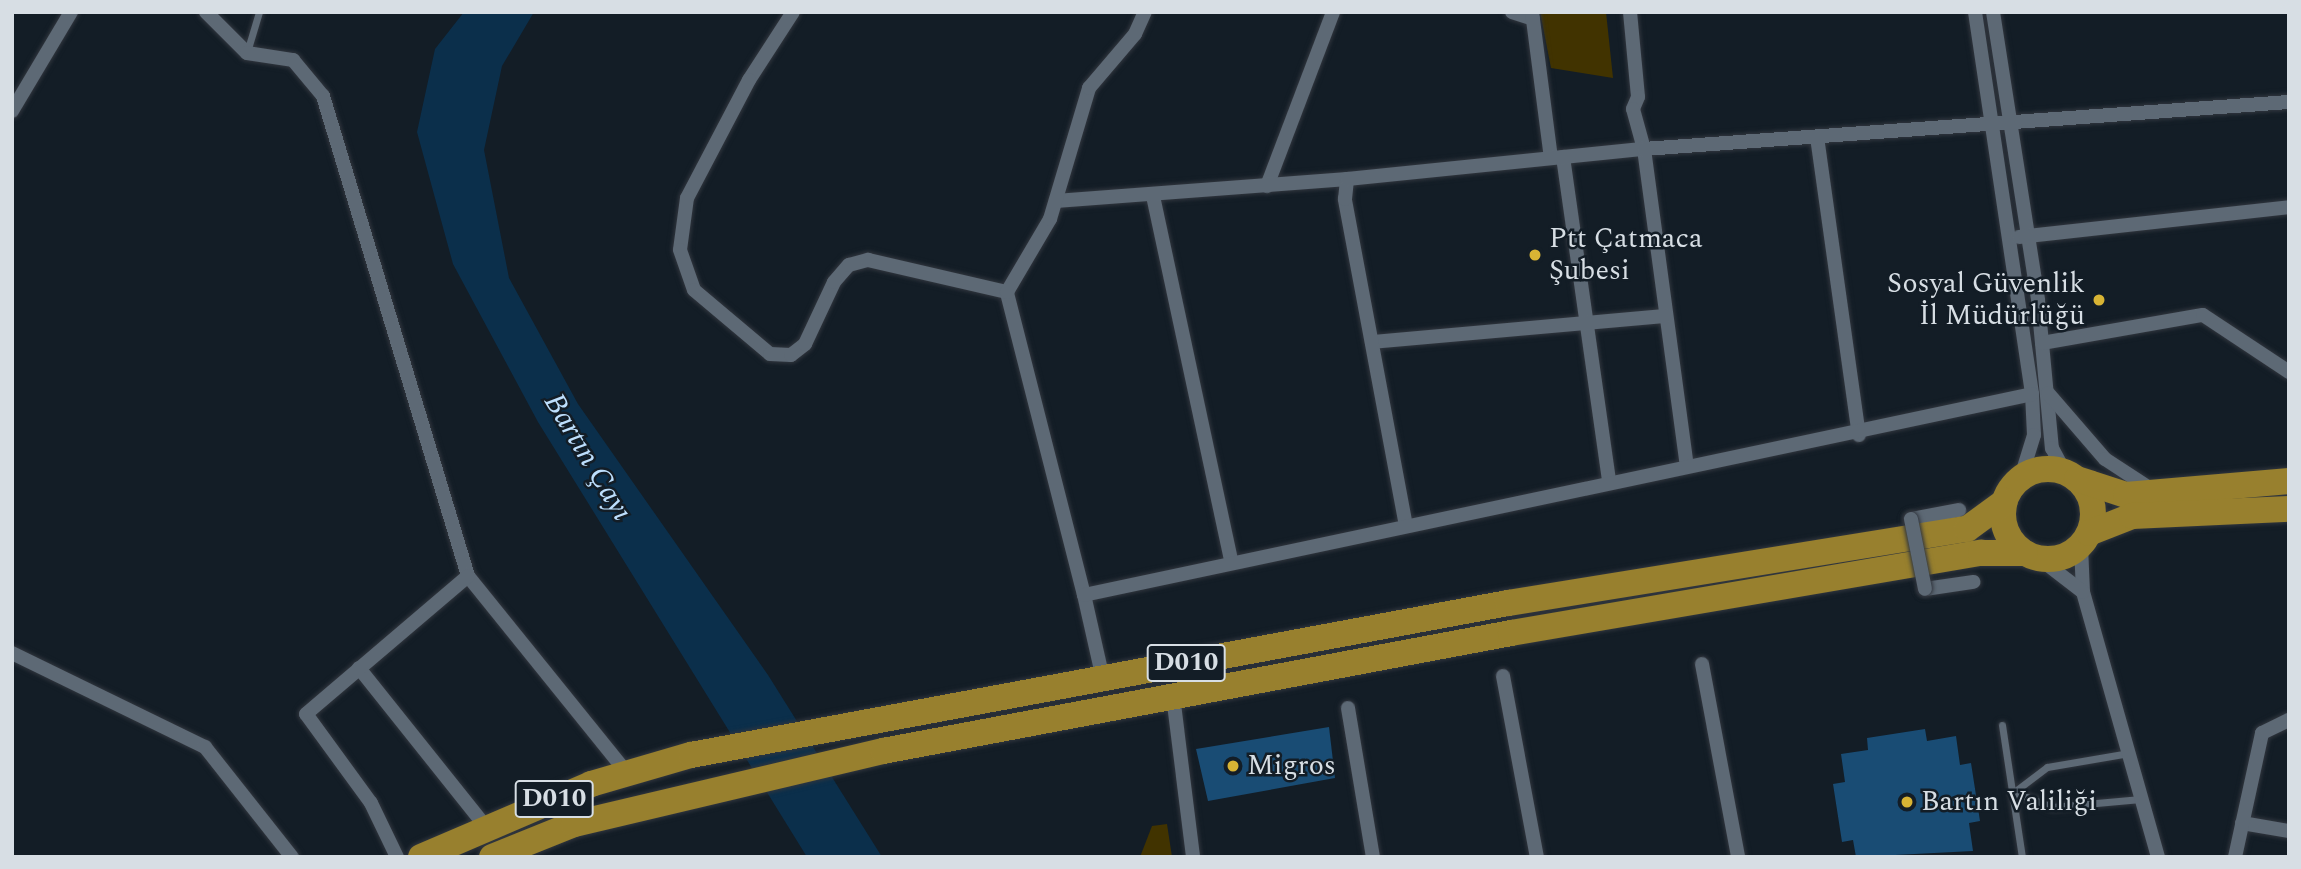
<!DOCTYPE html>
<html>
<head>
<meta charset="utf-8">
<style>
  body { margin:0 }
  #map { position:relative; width:2301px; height:869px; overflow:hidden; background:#131d26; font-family:Spectral,serif }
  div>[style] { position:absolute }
  .green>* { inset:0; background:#413300 }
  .water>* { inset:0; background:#0b2f4b }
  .building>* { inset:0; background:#194c74 }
  .roads { filter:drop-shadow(0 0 2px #31363e) drop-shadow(0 0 2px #31363e) }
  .lane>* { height:7px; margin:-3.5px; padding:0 3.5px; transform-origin:3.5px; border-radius:3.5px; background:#5d6975 }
  .street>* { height:14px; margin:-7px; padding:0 7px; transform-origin:7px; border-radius:7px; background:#5d6975 }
  .highway>* { height:26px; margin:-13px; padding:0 13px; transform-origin:13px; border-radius:13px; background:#98802e }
  .highway>.ring { margin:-13px; padding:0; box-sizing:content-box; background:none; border:26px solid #98802e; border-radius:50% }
  .bridges { filter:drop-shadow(0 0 2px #31363e) drop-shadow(0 0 2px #31363e) }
  .street-bridge>* { height:14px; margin:-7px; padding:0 7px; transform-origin:7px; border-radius:7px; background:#5d6975 }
  .dots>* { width:19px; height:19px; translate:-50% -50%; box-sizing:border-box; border:4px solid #131d26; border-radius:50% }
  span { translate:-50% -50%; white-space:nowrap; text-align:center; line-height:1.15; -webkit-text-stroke:5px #131d26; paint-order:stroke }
  .shield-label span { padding:2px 5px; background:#131d26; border:2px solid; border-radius:5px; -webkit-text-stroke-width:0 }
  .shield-label { font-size:26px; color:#d7dee4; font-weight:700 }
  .poi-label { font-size:28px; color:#d7dee4 }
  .left { translate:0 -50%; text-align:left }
  .right { translate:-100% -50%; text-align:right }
  .water-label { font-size:30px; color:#bddffd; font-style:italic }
  .frame { position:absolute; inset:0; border:14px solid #d7dee4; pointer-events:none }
</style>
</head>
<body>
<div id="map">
  <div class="green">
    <div style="clip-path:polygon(1540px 12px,1606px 12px,1613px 78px,1551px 68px)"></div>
    <div style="clip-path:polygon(1167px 824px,1172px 857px,1140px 857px,1152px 826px)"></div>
  </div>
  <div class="water">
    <div style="clip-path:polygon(464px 12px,534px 12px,502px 66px,484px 150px,509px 278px,578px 404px,768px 675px,882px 857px,807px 857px,538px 422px,453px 264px,417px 132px,435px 49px)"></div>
  </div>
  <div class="building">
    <div style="clip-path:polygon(1329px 727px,1335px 778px,1208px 801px,1196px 749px)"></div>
    <div style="clip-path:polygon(1925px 729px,1927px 741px,1956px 736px,1960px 765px,1971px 763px,1980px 821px,1969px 823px,1973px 851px,1856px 857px,1853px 840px,1842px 842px,1833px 784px,1845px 782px,1841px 754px,1868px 750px,1867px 738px)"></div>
  </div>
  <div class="roads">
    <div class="lane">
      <div style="left:247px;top:52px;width:42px;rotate:-73.3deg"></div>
      <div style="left:2002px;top:725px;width:134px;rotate:81.4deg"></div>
      <div style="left:2129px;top:753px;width:83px;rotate:170.3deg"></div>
      <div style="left:2047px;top:767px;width:41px;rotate:142.9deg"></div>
      <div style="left:2014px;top:792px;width:41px;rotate:21.5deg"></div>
      <div style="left:2052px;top:807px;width:89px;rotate:-5.1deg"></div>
    </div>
    <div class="street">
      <div style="left:206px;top:12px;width:58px;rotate:45deg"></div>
      <div style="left:247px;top:53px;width:47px;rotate:8.7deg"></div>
      <div style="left:293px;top:60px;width:47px;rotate:50.2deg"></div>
      <div style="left:323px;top:96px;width:501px;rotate:73.19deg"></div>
      <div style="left:468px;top:576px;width:253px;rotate:51.1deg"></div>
      <div style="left:793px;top:12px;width:81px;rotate:122.9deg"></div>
      <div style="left:749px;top:80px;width:133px;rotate:117.7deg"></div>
      <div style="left:687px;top:198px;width:52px;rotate:97.7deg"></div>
      <div style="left:680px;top:250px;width:42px;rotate:70.7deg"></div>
      <div style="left:694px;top:290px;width:99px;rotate:40.1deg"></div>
      <div style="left:770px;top:354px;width:21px;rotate:3deg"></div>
      <div style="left:791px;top:355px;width:18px;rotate:-38deg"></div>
      <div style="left:805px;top:344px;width:68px;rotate:-64.9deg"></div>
      <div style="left:834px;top:282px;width:23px;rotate:-49deg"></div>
      <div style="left:849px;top:265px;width:20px;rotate:-15deg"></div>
      <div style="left:868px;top:260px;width:143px;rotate:13deg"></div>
      <div style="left:1512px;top:12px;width:22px;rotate:18deg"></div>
      <div style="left:1532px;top:12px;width:147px;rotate:82.6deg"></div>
      <div style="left:1630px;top:12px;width:85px;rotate:84.6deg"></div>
      <div style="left:1638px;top:97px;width:13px;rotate:113deg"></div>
      <div style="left:1633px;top:109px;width:41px;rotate:74.6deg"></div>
      <div style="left:1644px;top:149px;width:320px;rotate:82.3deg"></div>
      <div style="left:1975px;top:12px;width:386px;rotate:81.5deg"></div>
      <div style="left:2032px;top:394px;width:41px;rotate:87.2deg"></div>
      <div style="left:2034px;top:435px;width:44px;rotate:107.2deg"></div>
      <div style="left:1993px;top:12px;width:292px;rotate:81.1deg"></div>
      <div style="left:2038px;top:301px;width:148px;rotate:84.6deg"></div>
      <div style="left:2052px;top:448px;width:26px;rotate:62deg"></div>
      <div style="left:12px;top:111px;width:115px;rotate:-59.2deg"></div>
      <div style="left:1817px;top:137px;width:301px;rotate:82deg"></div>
      <div style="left:1563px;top:157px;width:328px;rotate:81.9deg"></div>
      <div style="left:1267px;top:186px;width:186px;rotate:-69.2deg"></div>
      <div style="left:1153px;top:196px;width:375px;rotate:77.9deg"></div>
      <div style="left:1056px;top:201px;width:292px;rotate:-4.3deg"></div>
      <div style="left:2019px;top:237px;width:272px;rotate:-6.3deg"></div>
      <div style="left:1372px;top:342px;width:295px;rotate:-5.1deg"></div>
      <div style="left:2042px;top:343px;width:163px;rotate:-9.9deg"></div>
      <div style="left:2203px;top:315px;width:103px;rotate:33.5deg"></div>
      <div style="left:2048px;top:393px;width:87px;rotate:49.2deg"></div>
      <div style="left:2105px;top:459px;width:55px;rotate:33.1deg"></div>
      <div style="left:1911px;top:519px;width:49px;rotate:-10.6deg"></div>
      <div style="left:1406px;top:526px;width:333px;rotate:-100.6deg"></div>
      <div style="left:1345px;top:199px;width:20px;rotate:-84deg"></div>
      <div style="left:1347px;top:179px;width:299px;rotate:-5.8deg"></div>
      <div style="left:1644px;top:149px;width:647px;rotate:-4.17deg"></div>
      <div style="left:2081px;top:546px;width:46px;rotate:87.5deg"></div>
      <div style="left:2083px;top:592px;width:275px;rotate:74.2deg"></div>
      <div style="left:2040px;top:559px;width:54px;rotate:37.5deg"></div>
      <div style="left:1925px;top:589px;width:49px;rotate:-8.3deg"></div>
      <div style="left:1084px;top:595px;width:313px;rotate:-104.3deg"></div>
      <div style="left:1007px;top:292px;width:85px;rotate:-59.5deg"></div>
      <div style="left:1050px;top:219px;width:137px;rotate:-73.4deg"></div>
      <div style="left:1089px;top:88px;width:71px;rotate:-49.6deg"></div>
      <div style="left:1135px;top:34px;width:24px;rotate:-66deg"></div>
      <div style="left:12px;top:653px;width:215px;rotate:26deg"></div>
      <div style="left:205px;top:747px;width:140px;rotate:51.7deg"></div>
      <div style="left:1702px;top:664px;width:196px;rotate:79.4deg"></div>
      <div style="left:359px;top:668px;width:203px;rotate:51.4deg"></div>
      <div style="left:1503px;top:676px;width:184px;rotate:79.4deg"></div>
      <div style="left:1103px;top:679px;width:86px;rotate:-102.7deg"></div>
      <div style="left:1084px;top:595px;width:969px;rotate:-11.97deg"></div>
      <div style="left:1173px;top:696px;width:162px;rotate:82.9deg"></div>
      <div style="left:1348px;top:708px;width:151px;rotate:80.5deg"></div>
      <div style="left:2242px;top:823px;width:48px;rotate:9.7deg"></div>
      <div style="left:397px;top:857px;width:60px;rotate:-115.7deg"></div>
      <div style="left:371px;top:803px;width:110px;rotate:-126.1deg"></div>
      <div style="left:306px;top:714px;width:213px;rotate:-40.4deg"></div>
      <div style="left:2235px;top:857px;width:127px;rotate:-77.7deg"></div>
      <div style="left:2262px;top:733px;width:30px;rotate:-26deg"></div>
    </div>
    <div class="highway">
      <div class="ring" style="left:2003px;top:469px;width:64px;height:64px"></div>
      <div style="left:2077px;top:479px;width:52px;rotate:18.1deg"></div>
      <div style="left:2126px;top:495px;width:164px;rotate:-4.9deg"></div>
      <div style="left:2089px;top:533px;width:46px;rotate:-21.6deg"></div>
      <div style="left:2132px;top:516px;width:157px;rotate:-2.6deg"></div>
      <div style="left:421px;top:857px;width:185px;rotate:-23.2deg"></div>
      <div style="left:591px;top:784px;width:104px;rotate:-16.2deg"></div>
      <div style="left:691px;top:755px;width:831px;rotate:-10.54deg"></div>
      <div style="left:1508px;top:603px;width:465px;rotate:-9.2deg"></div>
      <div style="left:1967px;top:529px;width:46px;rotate:-36.1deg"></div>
      <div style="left:492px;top:857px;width:88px;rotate:-21.9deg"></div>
      <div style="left:574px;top:824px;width:318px;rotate:-13.3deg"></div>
      <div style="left:883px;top:751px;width:639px;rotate:-10.64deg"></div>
      <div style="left:1511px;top:633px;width:477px;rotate:-9.7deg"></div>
      <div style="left:1981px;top:553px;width:44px"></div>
    </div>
  </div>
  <div class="bridges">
    <div class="street-bridge">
      <div style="left:1911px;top:519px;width:71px;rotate:78.7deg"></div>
    </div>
  </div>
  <div class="dots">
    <div style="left:1535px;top:255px;background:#d8b434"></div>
    <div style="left:2099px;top:300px;background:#d8b434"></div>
    <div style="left:1233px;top:766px;background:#d8b434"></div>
    <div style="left:1907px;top:802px;background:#d8b434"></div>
  </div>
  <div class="shield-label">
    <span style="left:1186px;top:663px">D010</span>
    <span style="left:554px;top:799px">D010</span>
  </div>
  <div class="poi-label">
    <span class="left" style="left:1549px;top:255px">Ptt Çatmaca<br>Şubesi</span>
    <span class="right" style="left:2085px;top:300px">Sosyal Güvenlik<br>İl Müdürlüğü</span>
    <span class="left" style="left:1247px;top:766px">Migros</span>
    <span class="left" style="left:1921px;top:802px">Bartın Valiliği</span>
  </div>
  <div class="water-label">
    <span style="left:588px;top:457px;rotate:59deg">Bartın Çayı</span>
  </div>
  <div class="frame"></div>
</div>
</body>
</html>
